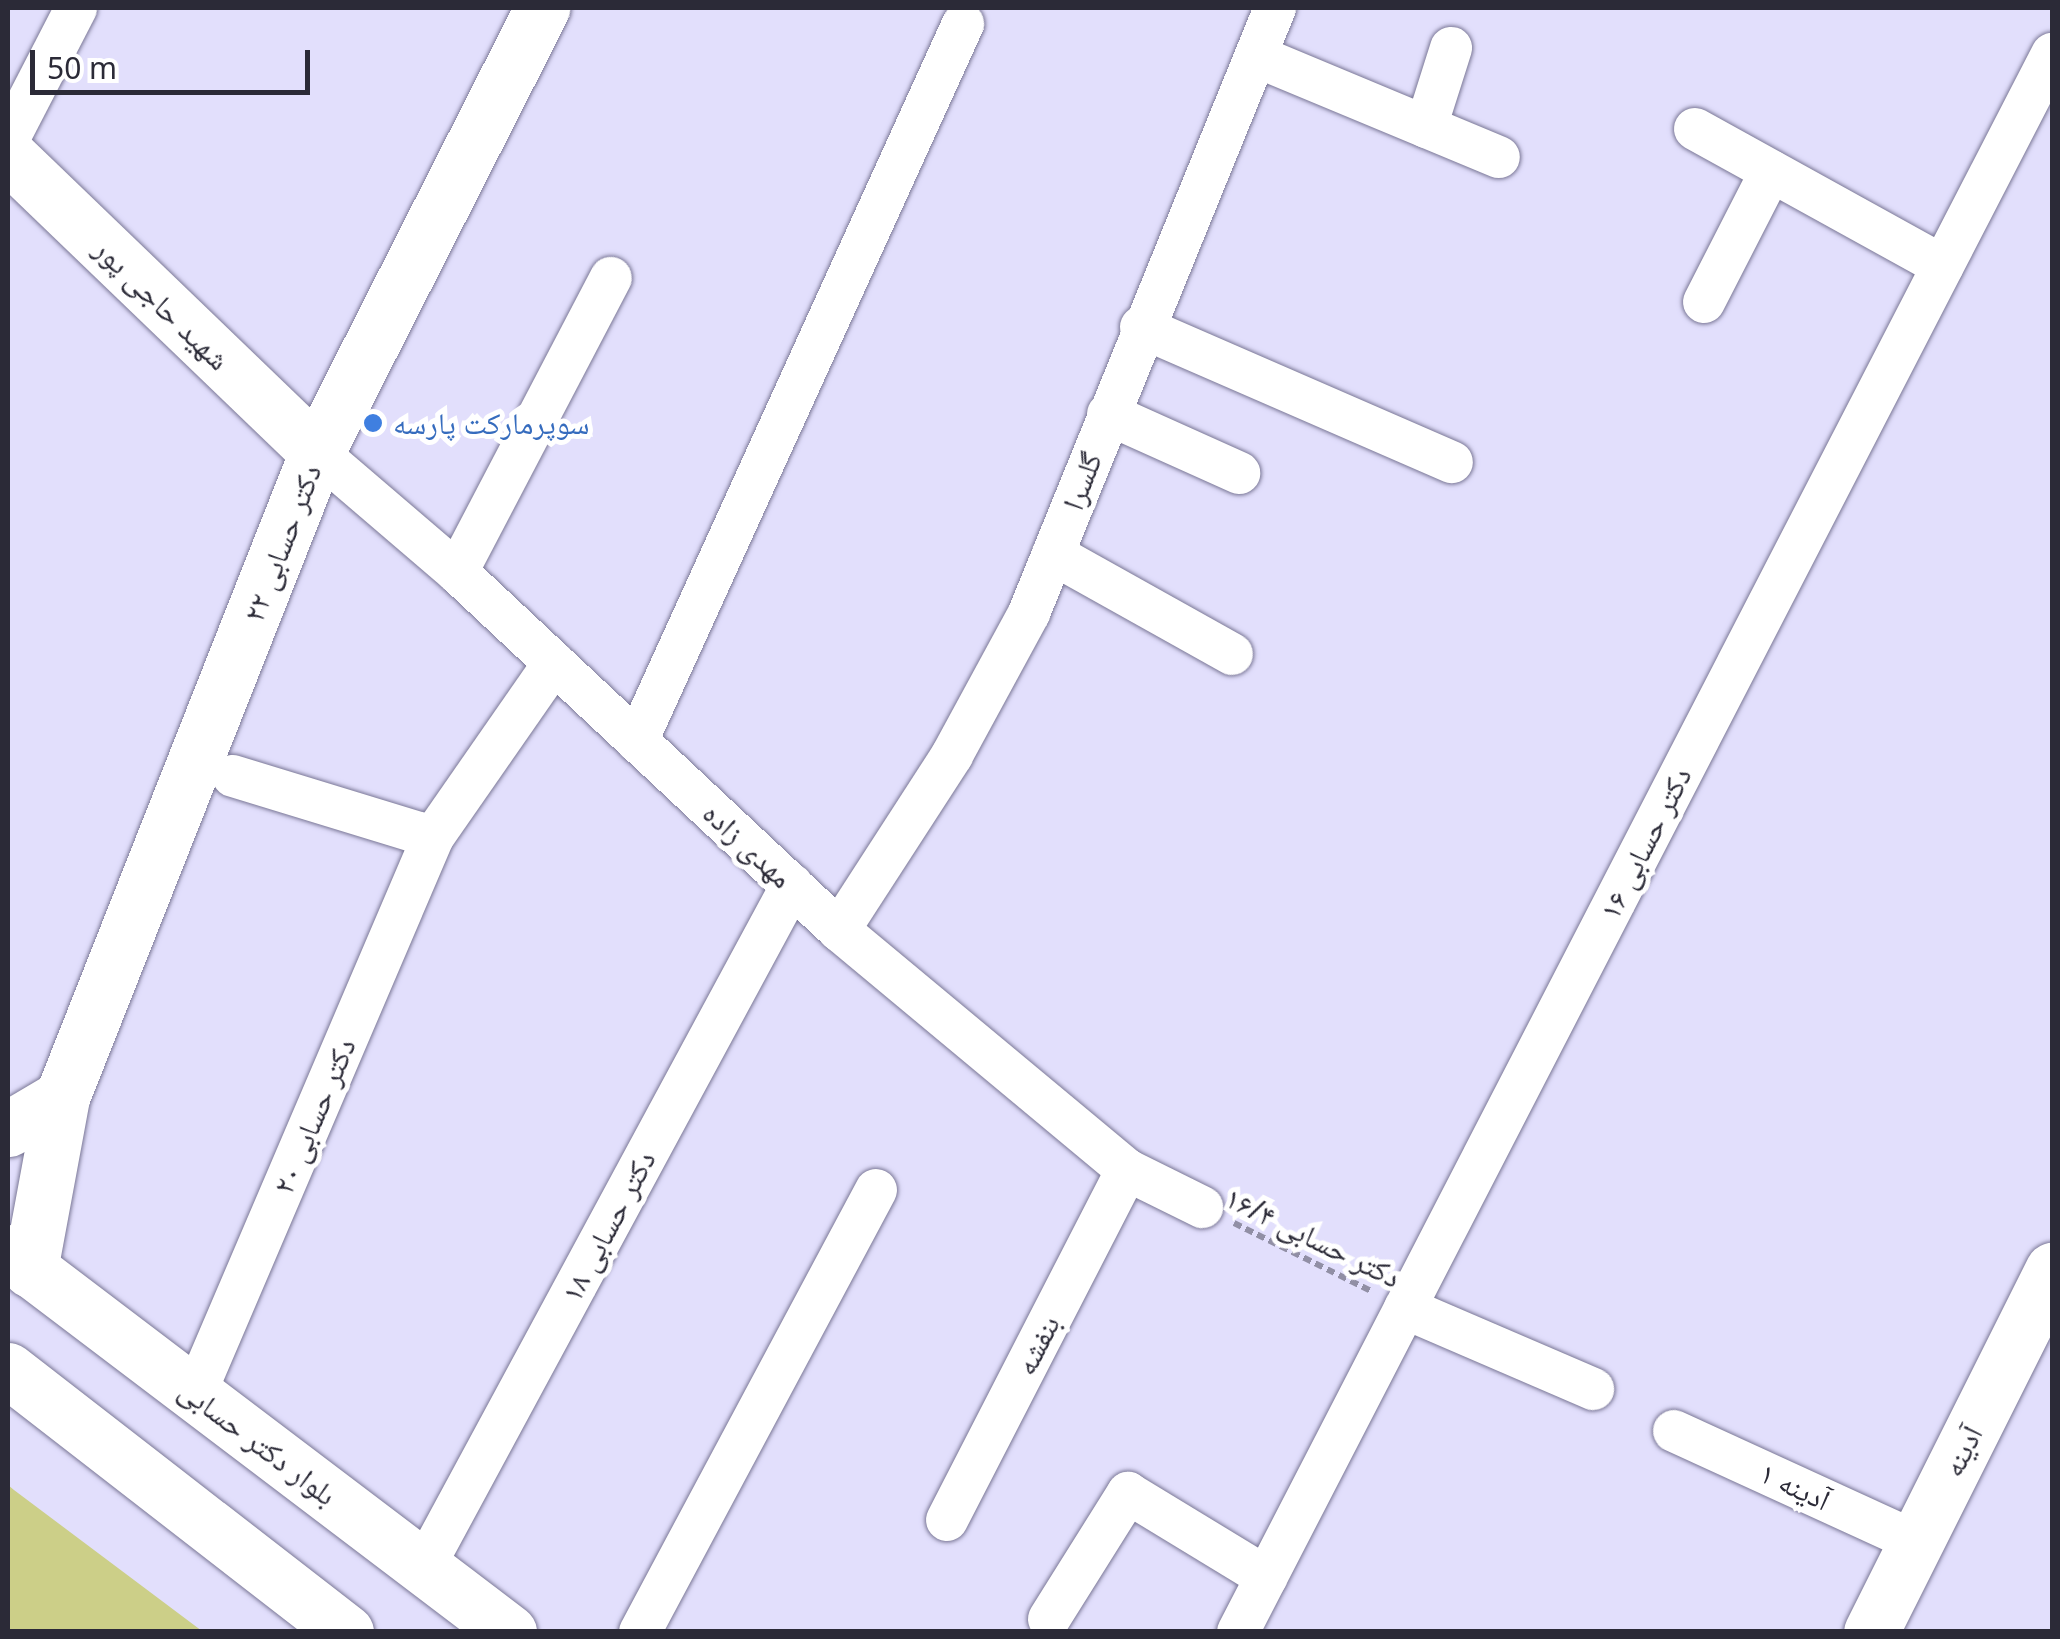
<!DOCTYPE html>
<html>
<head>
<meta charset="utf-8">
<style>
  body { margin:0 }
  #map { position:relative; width:2060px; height:1639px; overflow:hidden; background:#e2dffc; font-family:"Noto Sans","Noto Naskh Arabic",sans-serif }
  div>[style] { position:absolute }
  .green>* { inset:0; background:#cccf88 }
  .path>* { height:6px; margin-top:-3px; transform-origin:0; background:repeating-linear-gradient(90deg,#918fa5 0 8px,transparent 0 13px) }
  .roads { filter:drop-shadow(0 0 2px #7a7796) drop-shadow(0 0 2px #7a7796) }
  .street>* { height:42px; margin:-21px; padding:0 21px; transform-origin:21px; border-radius:21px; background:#fff }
  .secondary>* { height:55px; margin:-27.5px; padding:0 27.5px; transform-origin:27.5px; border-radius:27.5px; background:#fff }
  .primary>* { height:55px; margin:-27.5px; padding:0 27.5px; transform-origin:27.5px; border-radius:27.5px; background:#fff }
  .dots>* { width:28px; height:28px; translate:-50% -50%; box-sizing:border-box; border:5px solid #fff; border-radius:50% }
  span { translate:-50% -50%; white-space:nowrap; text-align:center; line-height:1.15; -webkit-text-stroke:10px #fff; paint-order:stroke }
  .street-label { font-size:30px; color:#2b2a37 }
  .shop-label { font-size:30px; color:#366cbe }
  .left { translate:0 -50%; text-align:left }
  .frame { position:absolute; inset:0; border:10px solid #2b2a37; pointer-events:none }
  .scale { position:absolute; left:30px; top:50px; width:280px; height:45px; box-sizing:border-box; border:5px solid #2b2a37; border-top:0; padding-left:12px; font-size:30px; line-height:35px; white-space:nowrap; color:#2b2a37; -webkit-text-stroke:8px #fff; paint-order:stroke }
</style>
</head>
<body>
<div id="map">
  <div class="green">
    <div style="clip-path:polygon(8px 1485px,14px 1490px,202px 1631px,8px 1631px)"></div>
  </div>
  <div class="path">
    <div style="left:1234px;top:1223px;width:153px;rotate:26.4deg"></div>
  </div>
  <div class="roads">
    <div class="street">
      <div style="left:1256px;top:56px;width:263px;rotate:22.6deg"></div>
      <div style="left:1426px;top:127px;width:83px;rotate:-72.4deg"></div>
      <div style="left:1695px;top:129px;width:283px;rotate:28.9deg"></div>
      <div style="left:8px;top:140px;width:148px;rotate:-62.7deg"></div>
      <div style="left:1704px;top:302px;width:147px;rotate:-62.9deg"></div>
      <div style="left:1141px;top:327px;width:339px;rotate:23.5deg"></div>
      <div style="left:1108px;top:414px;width:144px;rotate:24.2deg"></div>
      <div style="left:317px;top:452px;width:184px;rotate:40.6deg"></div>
      <div style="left:457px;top:572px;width:524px;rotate:43.14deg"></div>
      <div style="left:839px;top:930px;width:375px;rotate:39.8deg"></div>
      <div style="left:1127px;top:1170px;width:84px;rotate:26.3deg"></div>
      <div style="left:1053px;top:554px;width:205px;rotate:29.2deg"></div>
      <div style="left:457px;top:572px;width:332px;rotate:-62.4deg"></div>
      <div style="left:637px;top:741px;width:788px;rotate:-65.55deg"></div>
      <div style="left:233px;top:776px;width:209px;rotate:17deg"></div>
      <div style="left:839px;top:930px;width:208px;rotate:-57.1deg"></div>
      <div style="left:952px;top:755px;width:162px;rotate:-61.5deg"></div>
      <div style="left:1029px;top:613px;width:653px;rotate:-67.87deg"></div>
      <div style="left:1405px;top:1308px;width:205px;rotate:23.3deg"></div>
      <div style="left:195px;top:1394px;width:606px;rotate:-66.86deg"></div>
      <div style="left:433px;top:837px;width:212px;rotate:-55.2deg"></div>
      <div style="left:1674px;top:1431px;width:266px;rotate:24.6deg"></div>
      <div style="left:947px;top:1520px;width:394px;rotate:-62.8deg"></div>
      <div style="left:424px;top:1567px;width:775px;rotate:-61.65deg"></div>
      <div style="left:1049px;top:1619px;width:149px;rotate:-57.9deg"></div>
      <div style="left:1128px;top:1493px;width:162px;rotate:31.3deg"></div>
      <div style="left:640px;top:1632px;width:501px;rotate:-61.9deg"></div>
      <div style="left:1238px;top:1632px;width:1776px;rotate:-62.71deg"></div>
    </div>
    <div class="secondary">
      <div style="left:8px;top:155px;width:429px;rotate:43.9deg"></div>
      <div style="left:8px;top:1129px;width:63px;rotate:-30.7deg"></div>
      <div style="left:30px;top:1270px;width:176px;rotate:-79.5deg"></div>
      <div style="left:62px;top:1097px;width:694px;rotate:-68.43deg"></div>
      <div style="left:317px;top:452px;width:498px;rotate:-63.1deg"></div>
      <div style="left:1871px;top:1632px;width:405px;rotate:-63.4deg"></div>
    </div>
    <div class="primary">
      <div style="left:8px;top:1252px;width:629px;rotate:37.18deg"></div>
      <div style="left:8px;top:1370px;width:428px;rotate:37.8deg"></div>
    </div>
  </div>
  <div class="dots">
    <div style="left:373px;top:423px;background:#3f7fe0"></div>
  </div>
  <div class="street-label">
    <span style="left:162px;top:304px;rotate:44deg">شهید حاجی پور</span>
    <span style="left:1082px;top:481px;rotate:-69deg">گلسرا</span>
    <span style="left:282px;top:543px;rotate:-69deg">۲۲ دکتر حسابی</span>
    <span style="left:1645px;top:843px;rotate:-63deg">۱۶ دکتر حسابی</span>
    <span style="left:748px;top:845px;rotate:43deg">مهدی زاده</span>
    <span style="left:314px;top:1116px;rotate:-67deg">۲۰ دکتر حسابی</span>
    <span style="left:608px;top:1226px;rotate:-62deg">۱۸ دکتر حسابی</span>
    <span style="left:1313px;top:1237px;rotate:26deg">۱۶/۴ دکتر حسابی</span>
    <span style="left:1037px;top:1345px;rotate:-63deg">بنفشه</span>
    <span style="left:258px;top:1442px;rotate:37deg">بلوار دکتر حسابی</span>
    <span style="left:1962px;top:1451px;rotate:-63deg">آدینه</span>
    <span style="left:1795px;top:1486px;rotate:25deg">۱ آدینه</span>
  </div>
  <div class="shop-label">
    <span class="left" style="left:393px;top:423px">سوپرمارکت پارسه</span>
  </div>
  <div class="frame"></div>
  <div class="scale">50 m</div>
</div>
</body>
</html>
